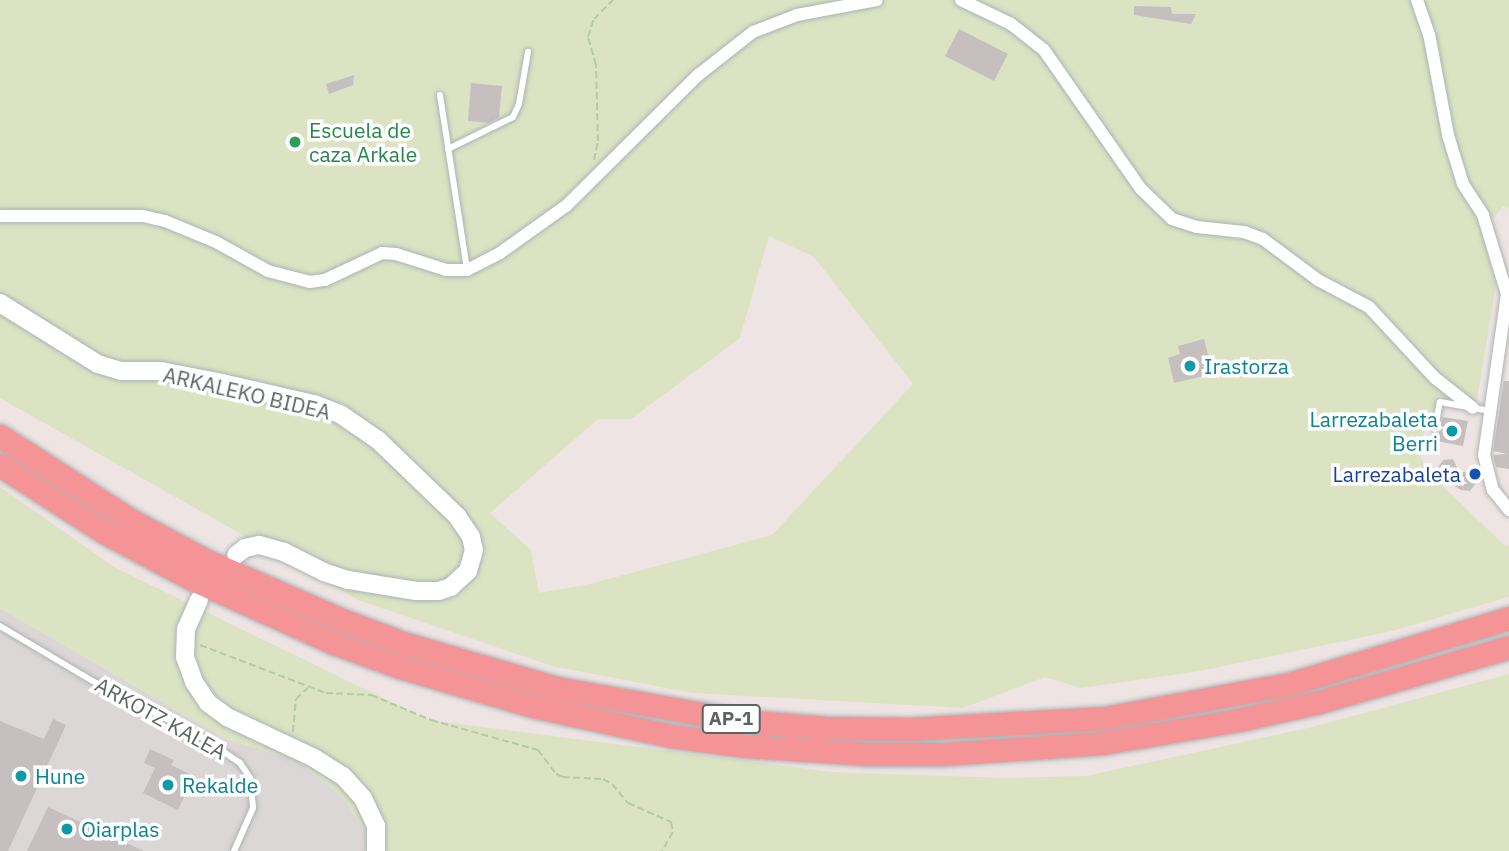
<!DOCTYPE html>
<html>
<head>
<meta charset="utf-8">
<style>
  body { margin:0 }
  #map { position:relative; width:1509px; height:851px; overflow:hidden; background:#eee4e4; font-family:"IBM Plex Sans",sans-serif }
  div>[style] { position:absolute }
  .industrial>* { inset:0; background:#dcd7d7 }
  .green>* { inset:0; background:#dce3c3 }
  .building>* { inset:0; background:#c6bfc0 }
  .path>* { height:2px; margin-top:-1px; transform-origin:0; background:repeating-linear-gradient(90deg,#b6cba1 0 7px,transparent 0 10.5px) }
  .roads { filter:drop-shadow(0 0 2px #adb3b3) drop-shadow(0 0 2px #adb3b3) }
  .lane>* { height:6px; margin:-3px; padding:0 3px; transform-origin:3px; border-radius:3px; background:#fff }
  .street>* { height:12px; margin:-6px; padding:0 6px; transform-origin:6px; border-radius:6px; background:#fff }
  .secondary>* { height:18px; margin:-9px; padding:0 9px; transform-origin:9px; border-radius:9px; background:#fff }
  .highway>* { height:23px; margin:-11.5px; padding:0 11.5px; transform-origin:11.5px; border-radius:11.5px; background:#f59496 }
  .dots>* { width:19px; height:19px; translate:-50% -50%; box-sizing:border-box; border:4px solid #fff; border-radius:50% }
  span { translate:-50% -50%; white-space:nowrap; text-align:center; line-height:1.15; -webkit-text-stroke:7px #fff; paint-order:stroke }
  .shield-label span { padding:2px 5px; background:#fff; border:2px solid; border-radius:5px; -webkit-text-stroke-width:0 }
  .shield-label { font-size:19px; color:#5c6462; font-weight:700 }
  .leisure-label { font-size:21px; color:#27864d }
  .left { translate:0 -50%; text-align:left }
  .culture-label { font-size:21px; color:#0d838f }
  .right { translate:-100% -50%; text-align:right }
  .street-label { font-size:21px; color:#5c6462 }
  .transit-label { font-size:21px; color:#164399 }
</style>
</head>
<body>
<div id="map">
  <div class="industrial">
    <div style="clip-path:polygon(0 608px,226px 739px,297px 760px,343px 798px,365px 833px,365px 851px,0 851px)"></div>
  </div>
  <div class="green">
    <div style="clip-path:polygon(evenodd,0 0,1509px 0,1509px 209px,1503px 206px,1482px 232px,1496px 286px,1476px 406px,1439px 396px,1417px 449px,1429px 473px,1504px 545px,1509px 546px,1509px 597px,1392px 631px,1200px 671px,1081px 688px,1045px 677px,963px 708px,692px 693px,552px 666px,358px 600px,0 398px,0 0,769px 236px,814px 257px,913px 384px,772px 535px,590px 584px,539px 593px,531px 550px,490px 513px,598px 419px,631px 419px,740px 338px,769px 236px)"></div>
    <div style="clip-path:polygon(0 487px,116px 568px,428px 720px,832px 772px,1006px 778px,1086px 776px,1308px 728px,1509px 674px,1509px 851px,365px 851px,365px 833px,343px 798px,297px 760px,226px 739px,0 608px)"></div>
  </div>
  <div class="building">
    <div style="clip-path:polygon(1134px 6px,1171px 7px,1172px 14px,1196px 14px,1191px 24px,1134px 15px)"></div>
    <div style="clip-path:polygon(959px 29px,1008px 54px,994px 81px,945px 56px)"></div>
    <div style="clip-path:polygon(354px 75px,353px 85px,329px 94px,326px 84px)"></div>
    <div style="clip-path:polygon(471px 83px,502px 86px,499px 117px,489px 123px,468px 121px)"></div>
    <div style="clip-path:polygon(1204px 339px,1213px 374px,1174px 383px,1168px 358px,1180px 354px,1178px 346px)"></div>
    <div style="clip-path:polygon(1504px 381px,1509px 381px,1509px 469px,1496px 467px,1493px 455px,1507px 454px,1493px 451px)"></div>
    <div style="clip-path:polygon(1443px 417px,1468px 421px,1463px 446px,1437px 441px)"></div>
    <div style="clip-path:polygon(1453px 459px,1459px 472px,1471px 472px,1476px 483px,1470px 491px,1461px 490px,1444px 479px,1437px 469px,1443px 460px)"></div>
    <div style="clip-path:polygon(53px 719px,66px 725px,8px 851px,0 851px,0 721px,44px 739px)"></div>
    <div style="clip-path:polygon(150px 749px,174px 760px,171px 765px,194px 776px,178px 810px,143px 793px,155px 768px,144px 763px)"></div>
    <div style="clip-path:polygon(48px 807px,144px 851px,27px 851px)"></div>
  </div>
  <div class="path">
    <div style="left:594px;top:160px;width:19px;rotate:-78deg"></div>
    <div style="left:598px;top:141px;width:76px;rotate:-91.5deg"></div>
    <div style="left:596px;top:65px;width:29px;rotate:-106deg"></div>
    <div style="left:588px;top:37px;width:19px;rotate:-72deg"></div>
    <div style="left:594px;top:19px;width:27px;rotate:-45deg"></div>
    <div style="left:200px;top:645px;width:135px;rotate:20.9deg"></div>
    <div style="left:326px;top:693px;width:45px;rotate:2.5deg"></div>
    <div style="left:371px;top:695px;width:65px;rotate:22.6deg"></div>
    <div style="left:431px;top:720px;width:111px;rotate:15.7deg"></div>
    <div style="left:538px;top:750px;width:30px;rotate:53deg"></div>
    <div style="left:556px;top:774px;width:8px;rotate:23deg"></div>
    <div style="left:563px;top:777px;width:40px;rotate:2.9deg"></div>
    <div style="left:603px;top:779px;width:10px;rotate:29deg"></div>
    <div style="left:612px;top:784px;width:25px;rotate:50deg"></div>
    <div style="left:628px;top:803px;width:47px;rotate:23.8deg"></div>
    <div style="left:671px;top:822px;width:10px;rotate:79deg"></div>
    <div style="left:673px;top:832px;width:22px;rotate:120deg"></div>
    <div style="left:293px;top:732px;width:33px;rotate:-85deg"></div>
    <div style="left:296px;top:699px;width:16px;rotate:-43deg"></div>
  </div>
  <div class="roads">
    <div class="lane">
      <div style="left:440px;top:95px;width:177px;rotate:81.2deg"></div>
      <div style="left:448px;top:149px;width:72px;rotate:-26.2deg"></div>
      <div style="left:513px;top:117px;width:14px;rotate:-65deg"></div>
      <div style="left:519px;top:104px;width:53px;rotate:-80.2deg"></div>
      <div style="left:1435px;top:429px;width:27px;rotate:-80deg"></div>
      <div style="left:1440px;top:402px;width:51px;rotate:10.2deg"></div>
      <div style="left:0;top:626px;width:112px;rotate:30.7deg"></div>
      <div style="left:96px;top:683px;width:113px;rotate:26.8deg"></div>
      <div style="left:197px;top:734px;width:52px;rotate:34deg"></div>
      <div style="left:240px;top:763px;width:18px;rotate:56deg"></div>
      <div style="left:250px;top:778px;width:30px;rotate:84deg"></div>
      <div style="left:253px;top:808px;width:47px;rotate:113.8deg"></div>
    </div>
    <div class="street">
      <div style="left:961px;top:0;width:55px;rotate:25.6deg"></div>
      <div style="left:1011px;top:24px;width:42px;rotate:38.2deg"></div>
      <div style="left:1044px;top:50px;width:169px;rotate:55.1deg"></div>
      <div style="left:1141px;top:189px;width:43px;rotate:44.1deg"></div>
      <div style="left:1172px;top:219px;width:26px;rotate:18deg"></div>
      <div style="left:1197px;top:227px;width:47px;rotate:6.1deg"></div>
      <div style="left:1244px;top:232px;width:20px;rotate:20deg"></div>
      <div style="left:1263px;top:239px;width:69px;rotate:36.7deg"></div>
      <div style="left:1318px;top:280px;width:58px;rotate:27.9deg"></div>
      <div style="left:1369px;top:307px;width:97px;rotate:47.1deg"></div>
      <div style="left:1435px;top:378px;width:48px;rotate:38.3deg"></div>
      <div style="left:1417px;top:0;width:36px;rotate:71deg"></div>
      <div style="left:1429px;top:34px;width:103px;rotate:79.3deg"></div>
      <div style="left:1448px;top:135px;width:51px;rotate:73deg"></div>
      <div style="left:1463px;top:184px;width:37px;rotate:57deg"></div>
      <div style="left:1483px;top:215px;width:83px;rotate:73.1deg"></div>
      <div style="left:1507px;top:294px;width:163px;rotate:98.1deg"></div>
      <div style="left:1484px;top:455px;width:36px;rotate:76deg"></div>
      <div style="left:1493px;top:490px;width:26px;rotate:51deg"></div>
      <div style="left:0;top:216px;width:143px"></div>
      <div style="left:143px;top:216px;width:23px;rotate:13deg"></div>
      <div style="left:165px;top:221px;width:55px;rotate:22.4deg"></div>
      <div style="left:216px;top:242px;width:60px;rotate:29.1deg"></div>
      <div style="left:268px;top:271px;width:43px;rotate:14.7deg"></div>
      <div style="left:310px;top:282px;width:15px;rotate:-8deg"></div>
      <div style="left:325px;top:280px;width:63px;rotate:-25.3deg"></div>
      <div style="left:382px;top:253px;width:14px;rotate:4deg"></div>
      <div style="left:396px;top:254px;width:52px;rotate:17.7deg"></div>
      <div style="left:446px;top:270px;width:21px"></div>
      <div style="left:467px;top:270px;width:37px;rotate:-27deg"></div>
      <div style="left:500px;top:253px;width:81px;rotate:-35.5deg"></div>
      <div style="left:566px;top:206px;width:185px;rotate:-44.8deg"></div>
      <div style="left:697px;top:76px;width:71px;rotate:-38.2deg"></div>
      <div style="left:753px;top:32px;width:47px;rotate:-21.1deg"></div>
      <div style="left:797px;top:15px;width:81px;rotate:-10.6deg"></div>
    </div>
    <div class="secondary">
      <div style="left:0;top:303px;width:115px;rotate:31.9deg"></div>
      <div style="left:98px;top:364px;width:24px;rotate:17deg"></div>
      <div style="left:121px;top:371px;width:40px"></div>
      <div style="left:161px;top:371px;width:62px;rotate:11.1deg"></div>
      <div style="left:222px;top:383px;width:94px;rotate:12.9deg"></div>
      <div style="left:314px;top:404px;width:28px;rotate:21deg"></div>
      <div style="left:340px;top:414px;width:46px;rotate:34.4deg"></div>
      <div style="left:378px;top:440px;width:110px;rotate:43.9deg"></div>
      <div style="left:457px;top:516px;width:25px;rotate:56deg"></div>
      <div style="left:471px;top:537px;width:13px;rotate:77deg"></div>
      <div style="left:474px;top:550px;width:22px;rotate:106deg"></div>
      <div style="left:468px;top:571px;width:23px;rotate:137deg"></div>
      <div style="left:451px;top:587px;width:13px;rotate:162deg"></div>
      <div style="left:439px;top:591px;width:23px;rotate:180deg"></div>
      <div style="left:416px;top:591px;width:69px;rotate:-170.8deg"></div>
      <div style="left:348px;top:580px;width:25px;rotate:-162deg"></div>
      <div style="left:324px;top:572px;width:45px;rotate:-153.4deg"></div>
      <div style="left:284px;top:552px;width:26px;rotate:-164deg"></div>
      <div style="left:259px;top:545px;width:14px;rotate:168deg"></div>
      <div style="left:245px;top:548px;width:11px;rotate:142deg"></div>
      <div style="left:199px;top:600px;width:32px;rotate:114deg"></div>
      <div style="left:186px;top:629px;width:28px;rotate:92deg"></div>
      <div style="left:185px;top:657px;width:27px;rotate:70deg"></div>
      <div style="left:194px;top:682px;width:25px;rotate:56deg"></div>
      <div style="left:208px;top:703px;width:24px;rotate:36deg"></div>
      <div style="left:227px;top:717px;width:96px;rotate:25.2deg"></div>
      <div style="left:314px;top:758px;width:34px;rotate:32deg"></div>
      <div style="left:343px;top:776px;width:30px;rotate:48deg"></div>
      <div style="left:363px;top:798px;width:31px;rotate:65deg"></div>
      <div style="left:376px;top:826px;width:25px;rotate:90deg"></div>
    </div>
    <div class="highway">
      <div style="left:0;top:436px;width:157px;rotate:32.8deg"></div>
      <div style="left:132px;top:521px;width:83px;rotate:28.1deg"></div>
      <div style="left:205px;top:560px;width:150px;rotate:23.7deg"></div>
      <div style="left:342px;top:620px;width:68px;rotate:20.6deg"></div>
      <div style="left:406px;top:644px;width:156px;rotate:16.3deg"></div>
      <div style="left:556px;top:688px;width:189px;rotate:10.1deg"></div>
      <div style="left:742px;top:721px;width:85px;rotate:4.7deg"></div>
      <div style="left:827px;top:728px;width:82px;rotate:0.7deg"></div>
      <div style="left:909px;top:729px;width:196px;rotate:-3.2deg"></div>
      <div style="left:1105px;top:718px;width:191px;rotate:-10.5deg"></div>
      <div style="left:1293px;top:683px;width:226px;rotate:-16.7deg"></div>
      <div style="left:0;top:465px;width:124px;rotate:32.8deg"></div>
      <div style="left:104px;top:532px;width:98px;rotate:28.1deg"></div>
      <div style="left:190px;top:578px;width:158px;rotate:24.3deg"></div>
      <div style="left:334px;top:643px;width:70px;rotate:20deg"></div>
      <div style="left:400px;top:667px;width:143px;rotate:16.3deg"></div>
      <div style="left:537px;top:707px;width:137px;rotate:12.2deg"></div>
      <div style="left:671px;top:736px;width:76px;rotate:7.6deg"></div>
      <div style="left:746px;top:746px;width:119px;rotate:3.8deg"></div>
      <div style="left:865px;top:754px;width:78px"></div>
      <div style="left:943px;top:754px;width:160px;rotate:-3.9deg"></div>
      <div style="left:1103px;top:743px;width:138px;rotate:-9.6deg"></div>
      <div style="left:1239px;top:720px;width:82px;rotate:-12.7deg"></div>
      <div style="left:1319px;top:702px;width:198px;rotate:-16.1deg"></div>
    </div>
  </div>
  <div class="dots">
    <div style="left:295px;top:142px;background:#2e9e5b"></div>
    <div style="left:1190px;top:366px;background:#0f9aa8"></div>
    <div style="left:1452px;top:431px;background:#0f9aa8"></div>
    <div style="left:1475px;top:474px;background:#1a4fb4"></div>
    <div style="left:21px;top:776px;background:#0f9aa8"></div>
    <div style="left:168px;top:785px;background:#0f9aa8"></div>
    <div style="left:67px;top:829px;background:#0f9aa8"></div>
  </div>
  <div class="shield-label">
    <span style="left:731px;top:719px">AP-1</span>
  </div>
  <div class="leisure-label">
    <span class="left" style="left:309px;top:142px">Escuela de<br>caza Arkale</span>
  </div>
  <div class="culture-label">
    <span class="left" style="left:1204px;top:366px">Irastorza</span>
    <span class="right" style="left:1438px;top:431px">Larrezabaleta<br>Berri</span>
    <span class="left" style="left:35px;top:776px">Hune</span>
    <span class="left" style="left:182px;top:785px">Rekalde</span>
    <span class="left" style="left:81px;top:829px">Oiarplas</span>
  </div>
  <div class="street-label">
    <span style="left:247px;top:393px;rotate:13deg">ARKALEKO BIDEA</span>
    <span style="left:161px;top:718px;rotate:29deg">ARKOTZ KALEA</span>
  </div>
  <div class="transit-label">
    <span class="right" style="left:1461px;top:474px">Larrezabaleta</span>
  </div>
</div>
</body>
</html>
